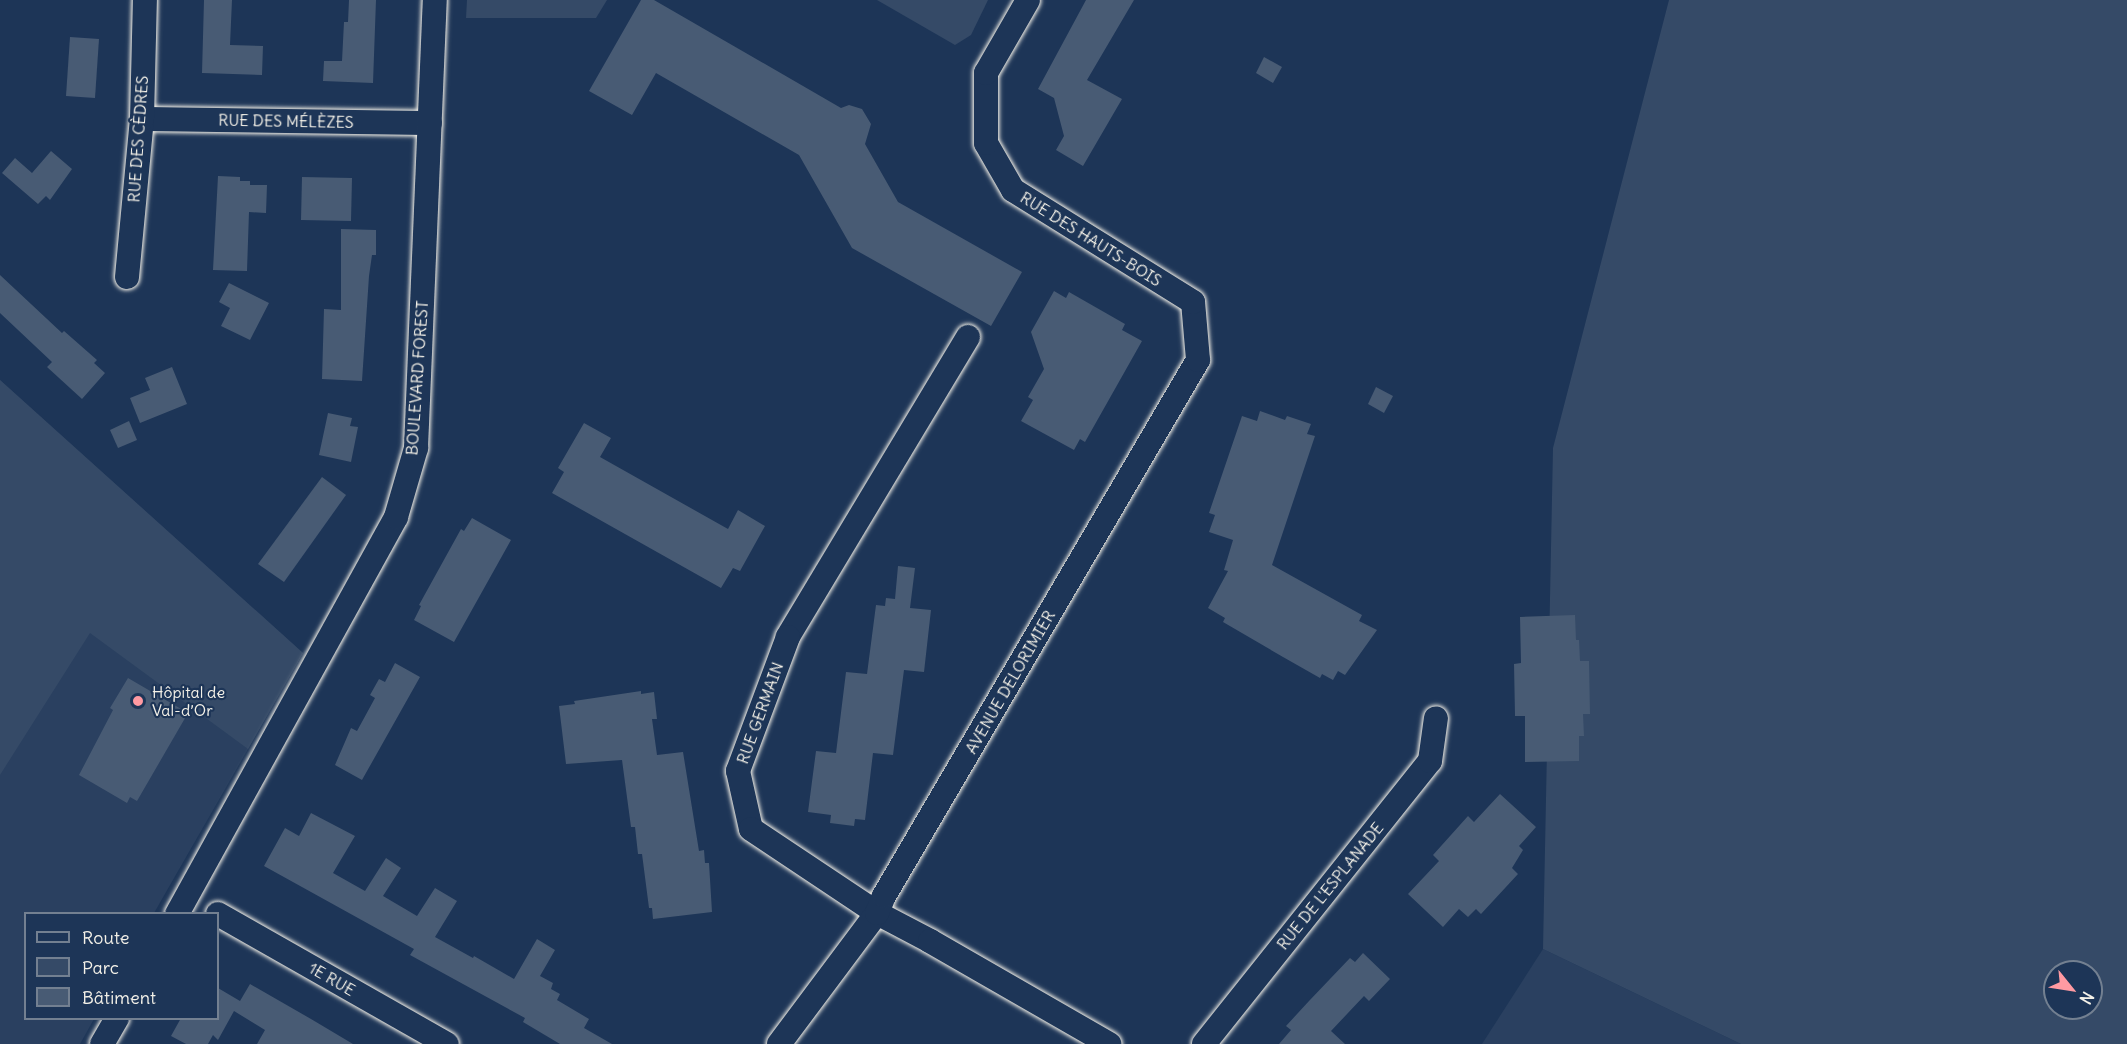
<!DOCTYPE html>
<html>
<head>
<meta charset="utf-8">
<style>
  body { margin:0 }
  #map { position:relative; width:2127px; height:1044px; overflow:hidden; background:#1d3557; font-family:Delius,sans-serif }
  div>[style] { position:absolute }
  .built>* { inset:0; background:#2a4060 }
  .green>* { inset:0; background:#354a67 }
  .building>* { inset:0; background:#485b74 }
  .roads { filter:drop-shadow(0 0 2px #f4f1e8) drop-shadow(0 0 2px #f4f1e8) }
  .minor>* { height:24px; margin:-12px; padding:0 12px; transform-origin:12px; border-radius:12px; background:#1d3557 }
  .dots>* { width:16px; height:16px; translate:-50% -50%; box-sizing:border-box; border:3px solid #1d3557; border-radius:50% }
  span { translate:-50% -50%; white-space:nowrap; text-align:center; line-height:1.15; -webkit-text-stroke:4.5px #1d3557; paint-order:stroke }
  .street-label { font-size:16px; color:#f4f1e8 }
  .poi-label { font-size:16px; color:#f4f1e8 }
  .left { translate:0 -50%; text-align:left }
  .legend { position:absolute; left:24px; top:912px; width:195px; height:108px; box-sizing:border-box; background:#1d3557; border:2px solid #738091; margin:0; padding:8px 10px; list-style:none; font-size:18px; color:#f4f1e8 }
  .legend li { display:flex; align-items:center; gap:12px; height:30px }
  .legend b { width:30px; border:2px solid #738091 }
  .north { position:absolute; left:2043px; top:960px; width:60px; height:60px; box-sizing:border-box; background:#1d3557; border:2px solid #738091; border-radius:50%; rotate:120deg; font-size:16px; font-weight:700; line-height:24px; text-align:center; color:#f4f1e8 }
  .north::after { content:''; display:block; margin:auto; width:21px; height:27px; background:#ff9aa2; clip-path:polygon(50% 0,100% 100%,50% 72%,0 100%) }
</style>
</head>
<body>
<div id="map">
  <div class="built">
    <div style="clip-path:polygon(0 380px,303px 653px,154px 913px,26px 914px,26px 1018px,94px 1019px,80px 1044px,0 1044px)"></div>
    <div style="clip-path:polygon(1543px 949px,1741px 1044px,1482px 1044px)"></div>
  </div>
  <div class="green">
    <div style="clip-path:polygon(467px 0,607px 0,596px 18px,466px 18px)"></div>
    <div style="clip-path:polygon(877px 0,988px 0,971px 35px,955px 45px)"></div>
    <div style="clip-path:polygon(evenodd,1669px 0,2127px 0,2127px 1044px,1741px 1044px,1543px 949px,1553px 448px,1669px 0,2055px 972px,2091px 972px,2091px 1008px,2055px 1008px,2055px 972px)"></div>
    <div style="clip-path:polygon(0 380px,303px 653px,248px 749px,90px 633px,0 775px)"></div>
  </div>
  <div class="building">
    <div style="clip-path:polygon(204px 0,232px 0,230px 45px,263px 46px,262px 75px,202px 73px)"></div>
    <div style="clip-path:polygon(349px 0,376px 0,373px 83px,323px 81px,324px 61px,342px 61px,344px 22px,348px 22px)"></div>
    <div style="clip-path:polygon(641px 0,654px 0,841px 108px,849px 105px,862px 109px,871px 124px,865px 144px,898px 202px,1022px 272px,991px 326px,852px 248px,799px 155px,656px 73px,632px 115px,589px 91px)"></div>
    <div style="clip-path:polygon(1086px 0,1134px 0,1087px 80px,1122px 99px,1083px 166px,1056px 150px,1064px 136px,1054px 98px,1038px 89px)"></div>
    <div style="clip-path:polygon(70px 37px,99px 39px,95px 98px,66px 96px)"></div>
    <div style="clip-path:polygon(1264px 57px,1282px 67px,1273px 83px,1256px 73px)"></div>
    <div style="clip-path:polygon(51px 151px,72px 169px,50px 200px,46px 196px,38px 204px,2px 173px,15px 158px,32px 173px)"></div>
    <div style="clip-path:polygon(218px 176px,240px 177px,240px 181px,250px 181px,250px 185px,267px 185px,266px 213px,249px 212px,247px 271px,213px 270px)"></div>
    <div style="clip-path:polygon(302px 177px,352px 178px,351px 221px,301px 220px)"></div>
    <div style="clip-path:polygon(341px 229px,376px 230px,376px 255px,372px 255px,369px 276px,362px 381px,322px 379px,324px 309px,341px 310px)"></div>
    <div style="clip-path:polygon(0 275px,62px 333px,64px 331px,97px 360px,94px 363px,105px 373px,82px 399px,47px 367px,52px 362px,0 313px)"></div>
    <div style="clip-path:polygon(229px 283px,269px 303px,250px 340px,221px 326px,230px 308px,219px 302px)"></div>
    <div style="clip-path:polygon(1054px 291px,1066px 298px,1069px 292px,1125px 324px,1122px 330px,1142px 341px,1085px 442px,1080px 439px,1074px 450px,1021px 421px,1033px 400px,1028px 397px,1044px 369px,1031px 332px)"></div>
    <div style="clip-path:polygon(172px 367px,187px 404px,140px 423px,130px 398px,150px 390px,145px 378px)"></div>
    <div style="clip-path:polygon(1376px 387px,1393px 396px,1384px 413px,1368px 404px)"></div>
    <div style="clip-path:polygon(1260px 411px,1285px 420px,1287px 416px,1311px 424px,1307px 434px,1315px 436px,1272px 565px,1362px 615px,1359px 621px,1377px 630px,1345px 675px,1338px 671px,1333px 680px,1322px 674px,1320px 678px,1283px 657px,1223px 622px,1225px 618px,1208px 608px,1228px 571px,1224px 570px,1233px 540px,1209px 532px,1215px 515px,1209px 513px,1242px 416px,1257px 421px)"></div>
    <div style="clip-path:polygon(328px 413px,352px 418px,350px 426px,358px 427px,351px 462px,319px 455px)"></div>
    <div style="clip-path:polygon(129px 421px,137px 440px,118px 448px,110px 430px)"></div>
    <div style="clip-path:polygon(584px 423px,611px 438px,600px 457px,728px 529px,738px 510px,765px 526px,740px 571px,733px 568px,721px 588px,552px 493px,564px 472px,558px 468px)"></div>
    <div style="clip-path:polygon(322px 477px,346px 495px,284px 582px,258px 564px)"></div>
    <div style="clip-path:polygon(472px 518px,511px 540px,454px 642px,414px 620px,421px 606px,419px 605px,461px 529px,464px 531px)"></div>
    <div style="clip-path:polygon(898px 566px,915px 568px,910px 608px,931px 610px,924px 672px,904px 670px,893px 755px,873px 753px,865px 820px,855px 819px,854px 826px,830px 823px,831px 815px,808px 812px,816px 751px,836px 753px,846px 672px,867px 674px,876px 605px,885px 606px,886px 598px,895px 599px)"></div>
    <div style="clip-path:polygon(1575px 615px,1576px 640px,1579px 640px,1580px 661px,1589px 661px,1590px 714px,1583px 714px,1584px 736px,1579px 736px,1579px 761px,1525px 762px,1525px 716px,1515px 716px,1514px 664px,1521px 663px,1520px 617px)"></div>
    <div style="clip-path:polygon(395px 663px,420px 677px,362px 780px,335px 765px,351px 728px,357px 731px,375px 698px,370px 695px,379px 679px,385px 682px)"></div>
    <div style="clip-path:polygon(128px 678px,188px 713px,137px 801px,130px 797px,127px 803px,79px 775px,113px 710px,110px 708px)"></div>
    <div style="clip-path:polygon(641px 691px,641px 694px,654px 692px,657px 719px,652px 719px,657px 755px,683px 752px,699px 851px,704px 850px,705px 863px,709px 863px,712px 912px,653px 919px,652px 908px,649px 908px,642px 854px,638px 854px,635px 827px,631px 827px,622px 760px,566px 764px,559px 706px,575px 704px,574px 701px)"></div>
    <div style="clip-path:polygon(1500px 794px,1536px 827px,1519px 846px,1523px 850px,1512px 868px,1518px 874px,1481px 914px,1476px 909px,1468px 917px,1459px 909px,1443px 927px,1408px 894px,1439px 861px,1433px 855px,1468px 816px,1474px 822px)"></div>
    <div style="clip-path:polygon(311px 813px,355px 836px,333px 873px,365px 891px,386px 858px,401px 868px,383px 896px,417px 916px,435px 888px,457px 901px,435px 937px,473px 958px,474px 956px,514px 979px,537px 939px,555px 950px,540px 976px,553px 983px,551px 989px,560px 994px,557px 1000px,589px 1019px,584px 1028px,612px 1044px,560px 1044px,523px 1022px,525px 1018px,410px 955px,414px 949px,264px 866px,285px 828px,299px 836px)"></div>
    <div style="clip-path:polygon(1363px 953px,1390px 979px,1369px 1001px,1364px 996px,1331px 1031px,1345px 1044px,1279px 1044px,1291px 1030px,1286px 1026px,1309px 1001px,1350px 958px,1355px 962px)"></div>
    <div style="clip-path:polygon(250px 984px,311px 1019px,353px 1044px,257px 1044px,265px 1030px,234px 1011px,218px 1040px,213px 1035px,208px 1044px,186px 1044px,171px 1036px,181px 1018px,218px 1018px,218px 988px,240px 1001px)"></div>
  </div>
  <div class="roads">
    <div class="minor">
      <div style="left:142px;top:119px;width:288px;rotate:0.8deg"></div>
      <div style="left:127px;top:277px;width:159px;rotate:-84.6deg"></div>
      <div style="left:142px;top:119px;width:119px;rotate:-88.6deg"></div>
      <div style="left:968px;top:337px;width:350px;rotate:121deg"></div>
      <div style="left:788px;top:637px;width:143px;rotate:110.5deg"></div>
      <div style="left:738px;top:771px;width:59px;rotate:77.4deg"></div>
      <div style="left:751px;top:829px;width:151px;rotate:33.7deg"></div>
      <div style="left:877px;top:913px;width:60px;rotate:27.8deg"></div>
      <div style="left:930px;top:941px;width:207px;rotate:29.9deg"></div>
      <div style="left:177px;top:914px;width:453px;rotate:-61.1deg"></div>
      <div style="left:396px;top:517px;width:72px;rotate:-73.8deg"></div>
      <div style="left:416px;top:448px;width:448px;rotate:-87.6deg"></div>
      <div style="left:218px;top:914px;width:263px;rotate:29.6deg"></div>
      <div style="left:102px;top:1044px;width:30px;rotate:-60deg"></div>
      <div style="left:779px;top:1044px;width:164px;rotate:-53.2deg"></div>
      <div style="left:877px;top:913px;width:18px;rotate:-68deg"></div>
      <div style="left:884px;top:896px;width:621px;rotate:-59.64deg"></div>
      <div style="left:1198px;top:360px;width:58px;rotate:-94.9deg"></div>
      <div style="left:1193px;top:302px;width:212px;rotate:-148.1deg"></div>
      <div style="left:1013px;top:190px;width:54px;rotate:-119.9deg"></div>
      <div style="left:986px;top:143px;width:70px;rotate:-90deg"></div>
      <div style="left:986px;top:73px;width:84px;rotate:-60.1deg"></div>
      <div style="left:1204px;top:1044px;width:362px;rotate:-51.4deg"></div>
      <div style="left:1430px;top:761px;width:43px;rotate:-82.1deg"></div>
    </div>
  </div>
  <div class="dots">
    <div style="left:138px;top:701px;background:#ff9aa2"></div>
  </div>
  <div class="street-label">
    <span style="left:286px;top:121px;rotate:1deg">RUE DES MÉLÈZES</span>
    <span style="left:138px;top:139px;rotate:-86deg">RUE DES CÈDRES</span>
    <span style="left:1091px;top:239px;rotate:32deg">RUE DES HAUTS-BOIS</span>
    <span style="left:417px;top:378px;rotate:-86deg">BOULEVARD FOREST</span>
    <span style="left:1010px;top:682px;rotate:-60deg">AVENUE DELORIMIER</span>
    <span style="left:760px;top:713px;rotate:-70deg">RUE GERMAIN</span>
    <span style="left:1330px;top:886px;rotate:-51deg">RUE DE L'ESPLANADE</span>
    <span style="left:332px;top:979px;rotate:30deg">1E RUE</span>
  </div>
  <div class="poi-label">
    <span class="left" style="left:152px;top:701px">Hôpital de<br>Val-d’Or</span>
  </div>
  <ul class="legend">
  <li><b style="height:8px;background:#1d3557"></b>Route</li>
  <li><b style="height:16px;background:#354a67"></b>Parc</li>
  <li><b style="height:16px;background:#485b74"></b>Bâtiment</li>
  </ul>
  <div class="north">N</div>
</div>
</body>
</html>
